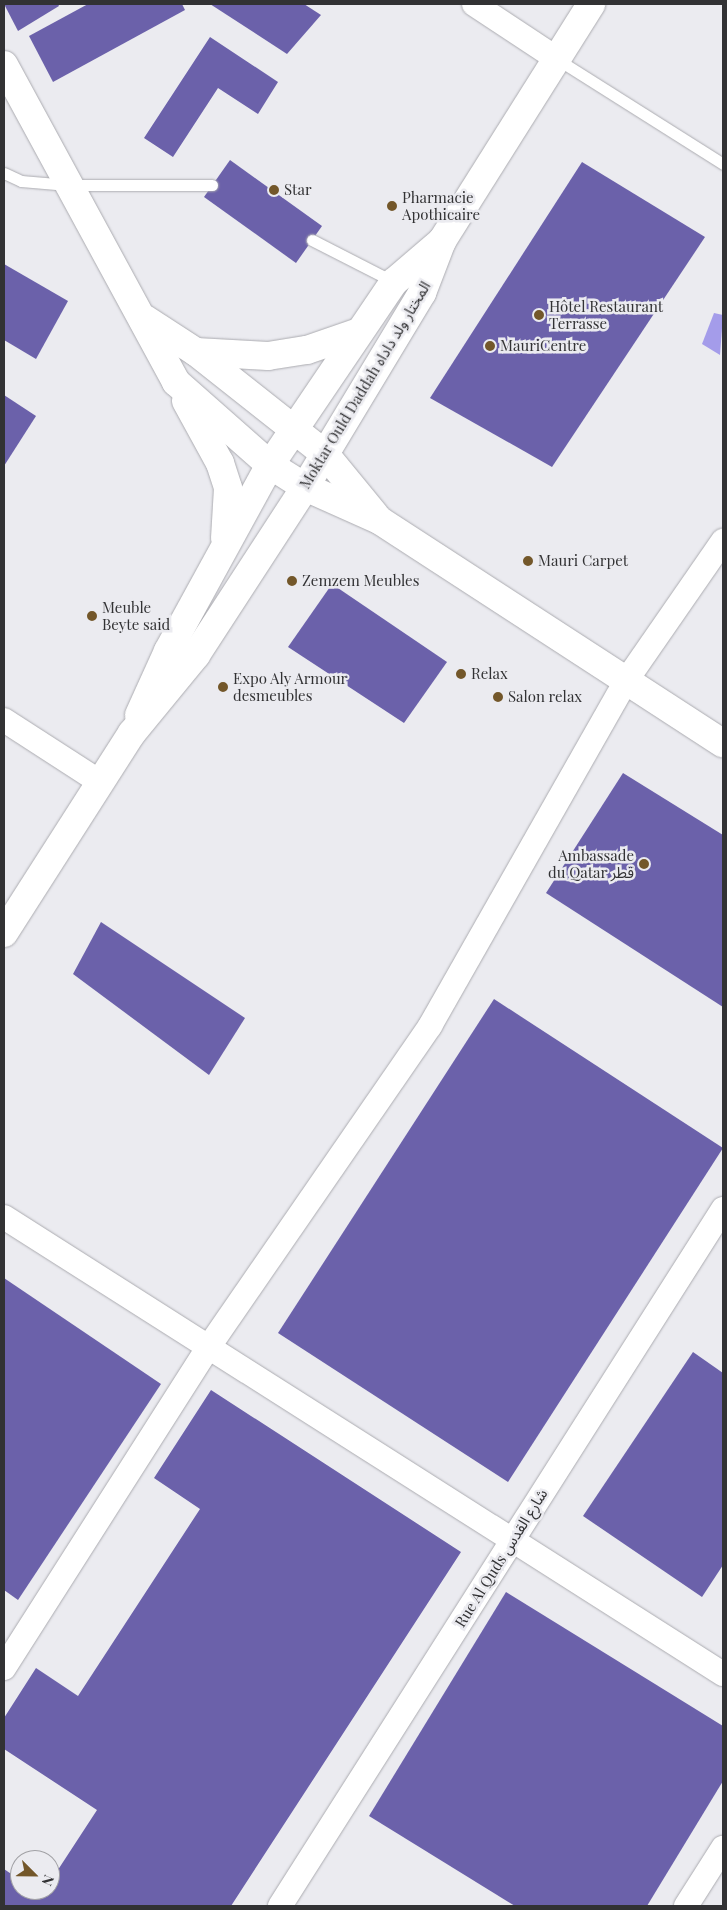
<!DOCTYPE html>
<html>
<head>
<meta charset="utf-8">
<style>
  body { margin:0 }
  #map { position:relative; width:727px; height:1910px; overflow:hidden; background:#ebebf0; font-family:"Playfair Display","Noto Sans Arabic",serif }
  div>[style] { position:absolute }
  .water>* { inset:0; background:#a49cea }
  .building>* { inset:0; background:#6b61aa }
  .roads { filter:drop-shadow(0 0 1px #ababb0) drop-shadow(0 0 1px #ababb0) }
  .lane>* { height:11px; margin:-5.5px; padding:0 5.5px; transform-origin:5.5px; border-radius:5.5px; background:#fff }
  .street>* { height:24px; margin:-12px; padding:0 12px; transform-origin:12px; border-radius:12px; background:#fff }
  .secondary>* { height:28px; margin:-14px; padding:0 14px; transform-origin:14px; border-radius:14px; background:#fff }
  .dots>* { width:14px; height:14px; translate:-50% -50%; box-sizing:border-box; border:2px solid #ebebf0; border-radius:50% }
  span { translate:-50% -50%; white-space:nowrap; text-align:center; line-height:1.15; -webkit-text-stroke:5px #ebebf0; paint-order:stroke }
  .poi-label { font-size:15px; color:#323234 }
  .left { translate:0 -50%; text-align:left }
  .right { translate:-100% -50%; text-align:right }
  .street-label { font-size:15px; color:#323234 }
  .frame { position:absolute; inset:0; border:5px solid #323234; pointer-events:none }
  .north { position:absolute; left:10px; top:1850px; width:50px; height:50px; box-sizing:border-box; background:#ebebf0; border:1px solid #a1a1a5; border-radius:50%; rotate:113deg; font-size:14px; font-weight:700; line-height:20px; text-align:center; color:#323234 }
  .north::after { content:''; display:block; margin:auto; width:18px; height:22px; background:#73572a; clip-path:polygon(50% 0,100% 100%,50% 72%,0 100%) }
</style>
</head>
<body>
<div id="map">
  <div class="water">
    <div style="clip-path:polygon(714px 313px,723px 315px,720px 355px,702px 344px)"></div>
  </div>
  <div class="building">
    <div style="clip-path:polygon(4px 4px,58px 4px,59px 6px,18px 31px)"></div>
    <div style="clip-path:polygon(88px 4px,182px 4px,185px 10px,53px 82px,29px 36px)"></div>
    <div style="clip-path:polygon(210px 4px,304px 4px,321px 15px,287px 54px)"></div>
    <div style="clip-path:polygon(210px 37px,278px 82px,258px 114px,218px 88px,173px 157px,144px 138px)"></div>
    <div style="clip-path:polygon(230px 160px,322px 226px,296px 263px,204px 197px)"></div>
    <div style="clip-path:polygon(582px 162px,705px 237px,552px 467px,430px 398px)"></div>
    <div style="clip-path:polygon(4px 264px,68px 301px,36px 359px,4px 340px)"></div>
    <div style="clip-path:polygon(4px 395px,36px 416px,4px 466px)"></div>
    <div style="clip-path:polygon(332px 584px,447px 662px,404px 723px,288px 647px)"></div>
    <div style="clip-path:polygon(623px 773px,723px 835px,723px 1007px,546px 893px)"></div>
    <div style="clip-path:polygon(101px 922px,245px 1018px,209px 1075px,73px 974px)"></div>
    <div style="clip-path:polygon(494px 999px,723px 1148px,508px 1482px,278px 1333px)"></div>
    <div style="clip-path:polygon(4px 1278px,161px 1384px,18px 1600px,4px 1590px)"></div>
    <div style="clip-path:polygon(693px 1352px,723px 1373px,723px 1565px,702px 1597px,583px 1516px)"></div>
    <div style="clip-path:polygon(211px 1390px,461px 1552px,231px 1906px,4px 1906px,4px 1869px,20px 1880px,20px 1890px,42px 1894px,50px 1890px,50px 1882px,97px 1810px,4px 1749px,4px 1718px,36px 1668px,78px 1696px,200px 1509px,154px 1478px)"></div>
    <div style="clip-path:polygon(506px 1592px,723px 1726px,723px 1781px,647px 1906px,515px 1906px,369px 1816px)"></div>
  </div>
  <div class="roads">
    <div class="lane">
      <div style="left:557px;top:59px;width:196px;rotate:32.3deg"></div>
      <div style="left:4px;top:173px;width:19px;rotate:25deg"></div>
      <div style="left:21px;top:181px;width:47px;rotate:4.9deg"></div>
      <div style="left:68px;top:185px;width:144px"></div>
      <div style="left:312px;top:240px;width:92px;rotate:27.1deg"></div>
    </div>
    <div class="street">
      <div style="left:474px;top:4px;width:100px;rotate:33.5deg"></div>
      <div style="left:4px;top:720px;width:114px;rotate:32.9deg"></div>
      <div style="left:4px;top:1217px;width:852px;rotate:32.44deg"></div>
      <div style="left:4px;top:1668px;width:383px;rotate:-57.5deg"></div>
      <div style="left:210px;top:1345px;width:388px;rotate:-55.4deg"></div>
      <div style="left:430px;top:1026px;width:400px;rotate:-60.4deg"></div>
      <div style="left:628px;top:678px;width:167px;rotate:-55.3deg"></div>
      <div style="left:280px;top:1906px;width:826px;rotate:-57.56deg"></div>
      <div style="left:686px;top:1906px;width:69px;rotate:-57.5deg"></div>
    </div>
    <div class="secondary">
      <div style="left:4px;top:65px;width:361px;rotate:61.5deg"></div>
      <div style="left:176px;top:382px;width:125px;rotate:41.4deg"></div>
      <div style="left:270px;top:465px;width:41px;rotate:32.2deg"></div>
      <div style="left:305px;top:487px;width:81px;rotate:24deg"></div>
      <div style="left:379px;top:520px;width:410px;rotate:33deg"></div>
      <div style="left:145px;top:319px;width:61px;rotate:32.9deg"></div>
      <div style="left:196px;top:352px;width:164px;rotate:38.3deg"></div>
      <div style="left:325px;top:454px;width:79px;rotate:50.7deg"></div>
      <div style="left:196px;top:352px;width:72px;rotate:3.2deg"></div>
      <div style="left:268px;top:356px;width:39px;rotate:-9deg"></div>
      <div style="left:307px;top:350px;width:52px;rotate:-19.1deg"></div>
      <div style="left:186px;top:401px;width:71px;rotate:61.3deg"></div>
      <div style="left:220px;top:463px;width:26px;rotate:72deg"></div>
      <div style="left:228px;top:488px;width:50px;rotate:93.4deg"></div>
      <div style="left:139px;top:715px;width:70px;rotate:-65.6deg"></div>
      <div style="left:168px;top:651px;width:212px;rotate:-61.3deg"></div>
      <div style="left:270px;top:465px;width:221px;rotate:-55.9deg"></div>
      <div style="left:394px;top:282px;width:63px;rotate:-40.5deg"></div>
      <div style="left:4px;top:933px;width:237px;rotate:-57.4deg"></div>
      <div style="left:132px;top:733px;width:101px;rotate:-50.6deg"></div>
      <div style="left:196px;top:655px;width:200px;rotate:-57deg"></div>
      <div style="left:305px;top:487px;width:227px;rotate:-58.9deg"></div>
      <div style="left:422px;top:293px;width:56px;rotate:-69deg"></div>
      <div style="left:442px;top:241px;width:280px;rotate:-57.8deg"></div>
    </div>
  </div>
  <div class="dots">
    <div style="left:274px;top:190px;background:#73572a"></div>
    <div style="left:392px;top:206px;background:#73572a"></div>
    <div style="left:539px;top:315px;background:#73572a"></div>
    <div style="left:490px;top:346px;background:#73572a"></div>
    <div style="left:528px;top:561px;background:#73572a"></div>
    <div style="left:292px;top:581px;background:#73572a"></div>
    <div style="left:92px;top:616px;background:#73572a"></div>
    <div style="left:461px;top:674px;background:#73572a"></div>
    <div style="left:223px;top:687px;background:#73572a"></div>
    <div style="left:498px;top:697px;background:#73572a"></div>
    <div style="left:644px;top:864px;background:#73572a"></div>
  </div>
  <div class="poi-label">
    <span class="left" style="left:284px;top:190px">Star</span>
    <span class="left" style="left:402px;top:206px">Pharmacie<br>Apothicaire</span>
    <span class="left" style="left:549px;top:315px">Hôtel Restaurant<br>Terrasse</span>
    <span class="left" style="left:500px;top:346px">MauriCentre</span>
    <span class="left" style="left:538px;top:561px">Mauri Carpet</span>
    <span class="left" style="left:302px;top:581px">Zemzem Meubles</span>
    <span class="left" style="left:102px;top:616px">Meuble<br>Beyte said</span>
    <span class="left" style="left:471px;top:674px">Relax</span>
    <span class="left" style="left:233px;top:687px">Expo Aly Armour<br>desmeubles</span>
    <span class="left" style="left:508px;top:697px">Salon relax</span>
    <span class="right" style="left:634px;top:864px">Ambassade<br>du Qatar قطر</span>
  </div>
  <div class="street-label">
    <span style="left:365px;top:385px;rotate:-59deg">Moktar Ould Daddah المختار ولد داداه</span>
    <span style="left:501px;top:1558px;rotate:-58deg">Rue Al Quds شارع القدس</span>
  </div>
  <div class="frame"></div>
  <div class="north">N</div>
</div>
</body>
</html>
